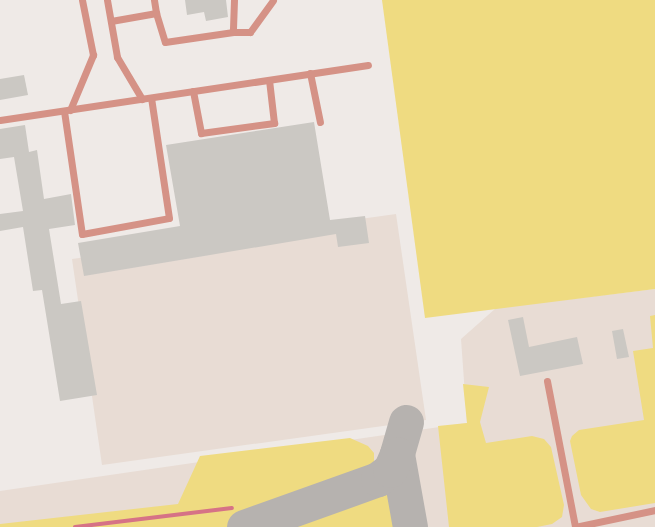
<!DOCTYPE html>
<html>
<head>
<meta charset="utf-8">
<style>
  body { margin:0 }
  #map { position:relative; width:655px; height:527px; overflow:hidden; background:#efeae7; font-family:"Nunito Sans",sans-serif }
  div>[style] { position:absolute }
  .built>* { inset:0; background:#e8dcd4 }
  .green>* { inset:0; background:#efdb81 }
  .stream>* { height:4px; margin:-2px; padding:0 2px; transform-origin:2px; border-radius:2px; background:#d67286 }
  .taxiway>* { height:35px; margin:-17.5px; padding:0 17.5px; transform-origin:17.5px; border-radius:17.5px; background:#b6b2af }
  .building>* { inset:0; background:#cbc8c3 }
  .lane>* { height:7px; margin:-3.5px; padding:0 3.5px; transform-origin:3.5px; border-radius:3.5px; background:#d59286 }
  span { translate:-50% -50%; white-space:nowrap; text-align:center; line-height:1.15; -webkit-text-stroke:4px #fff; paint-order:stroke }
</style>
</head>
<body>
<div id="map">
  <div class="built">
    <div style="clip-path:polygon(396px 214px,426px 420px,102px 465px,72px 259px)"></div>
    <div style="clip-path:polygon(655px 289px,655px 527px,0 527px,0 491px,467px 423px,461px 339px,496px 308px)"></div>
  </div>
  <div class="green">
    <div style="clip-path:polygon(382px 0,655px 0,655px 289px,425px 318px)"></div>
    <div style="clip-path:polygon(655px 315px,655px 503px,600px 512px,591px 509px,581px 495px,570px 441px,572px 436px,579px 430px,644px 420px,633px 351px,653px 348px,650px 316px)"></div>
    <div style="clip-path:polygon(463px 384px,489px 387px,480px 422px,486px 443px,532px 436px,544px 439px,551px 447px,564px 505px,562px 517px,552px 524px,537px 527px,449px 527px,438px 426px,467px 423px)"></div>
    <div style="clip-path:polygon(350px 438px,368px 446px,374px 453px,374px 466px,371px 470px,333px 489px,229px 527px,0 527px,0 524px,178px 504px,200px 456px)"></div>
    <div style="clip-path:polygon(383px 490px,392px 498px,396px 527px,279px 527px,377px 491px)"></div>
  </div>
  <div class="stream">
    <div style="left:75px;top:527px;width:158px;rotate:-6.9deg"></div>
  </div>
  <div class="taxiway">
    <div style="left:406px;top:422px;width:33px;rotate:106deg"></div>
    <div style="left:397px;top:454px;width:74px;rotate:79.9deg"></div>
    <div style="left:244px;top:527px;width:142px;rotate:-19.7deg"></div>
    <div style="left:378px;top:479px;width:15px;rotate:-37deg"></div>
    <div style="left:390px;top:470px;width:17px;rotate:-66deg"></div>
  </div>
  <div class="building">
    <div style="clip-path:polygon(185px 0,226px 0,228px 17px,206px 21px,204px 12px,187px 15px)"></div>
    <div style="clip-path:polygon(24px 75px,28px 95px,0 100px,0 79px)"></div>
    <div style="clip-path:polygon(314px 122px,330px 220px,365px 216px,369px 243px,338px 247px,336px 234px,84px 276px,78px 243px,180px 226px,166px 145px)"></div>
    <div style="clip-path:polygon(25px 125px,29px 152px,37px 150px,44px 199px,71px 194px,75px 225px,49px 229px,61px 304px,81px 301px,97px 395px,60px 401px,42px 290px,33px 291px,23px 227px,0 231px,0 214px,23px 211px,14px 157px,0 159px,0 129px)"></div>
    <div style="clip-path:polygon(523px 317px,529px 347px,577px 337px,583px 364px,520px 376px,508px 320px)"></div>
    <div style="clip-path:polygon(623px 329px,629px 357px,617px 359px,612px 331px)"></div>
  </div>
  <div class="lane">
    <div style="left:107px;top:0;width:58px;rotate:80deg"></div>
    <div style="left:117px;top:57px;width:49px;rotate:59.2deg"></div>
    <div style="left:154px;top:0;width:13px;rotate:81deg"></div>
    <div style="left:234px;top:0;width:32px;rotate:92deg"></div>
    <div style="left:233px;top:32px;width:17px"></div>
    <div style="left:250px;top:32px;width:39px;rotate:-54deg"></div>
    <div style="left:111px;top:21px;width:46px;rotate:-10.1deg"></div>
    <div style="left:156px;top:13px;width:30px;rotate:73deg"></div>
    <div style="left:165px;top:42px;width:69px;rotate:-8.4deg"></div>
    <div style="left:310px;top:73px;width:50px;rotate:78.5deg"></div>
    <div style="left:193px;top:91px;width:43px;rotate:79.2deg"></div>
    <div style="left:201px;top:133px;width:74px;rotate:-7.8deg"></div>
    <div style="left:274px;top:123px;width:43px;rotate:-96.6deg"></div>
    <div style="left:70px;top:110px;width:60px;rotate:-67.3deg"></div>
    <div style="left:93px;top:55px;width:56px;rotate:-101.3deg"></div>
    <div style="left:64px;top:111px;width:124px;rotate:81.7deg"></div>
    <div style="left:82px;top:234px;width:88px;rotate:-10.4deg"></div>
    <div style="left:169px;top:218px;width:121px;rotate:-98.5deg"></div>
    <div style="left:0;top:120px;width:372px;rotate:-8.5deg"></div>
    <div style="left:547px;top:381px;width:149px;rotate:79.1deg"></div>
    <div style="left:575px;top:527px;width:82px;rotate:-12deg"></div>
  </div>
</div>
</body>
</html>
